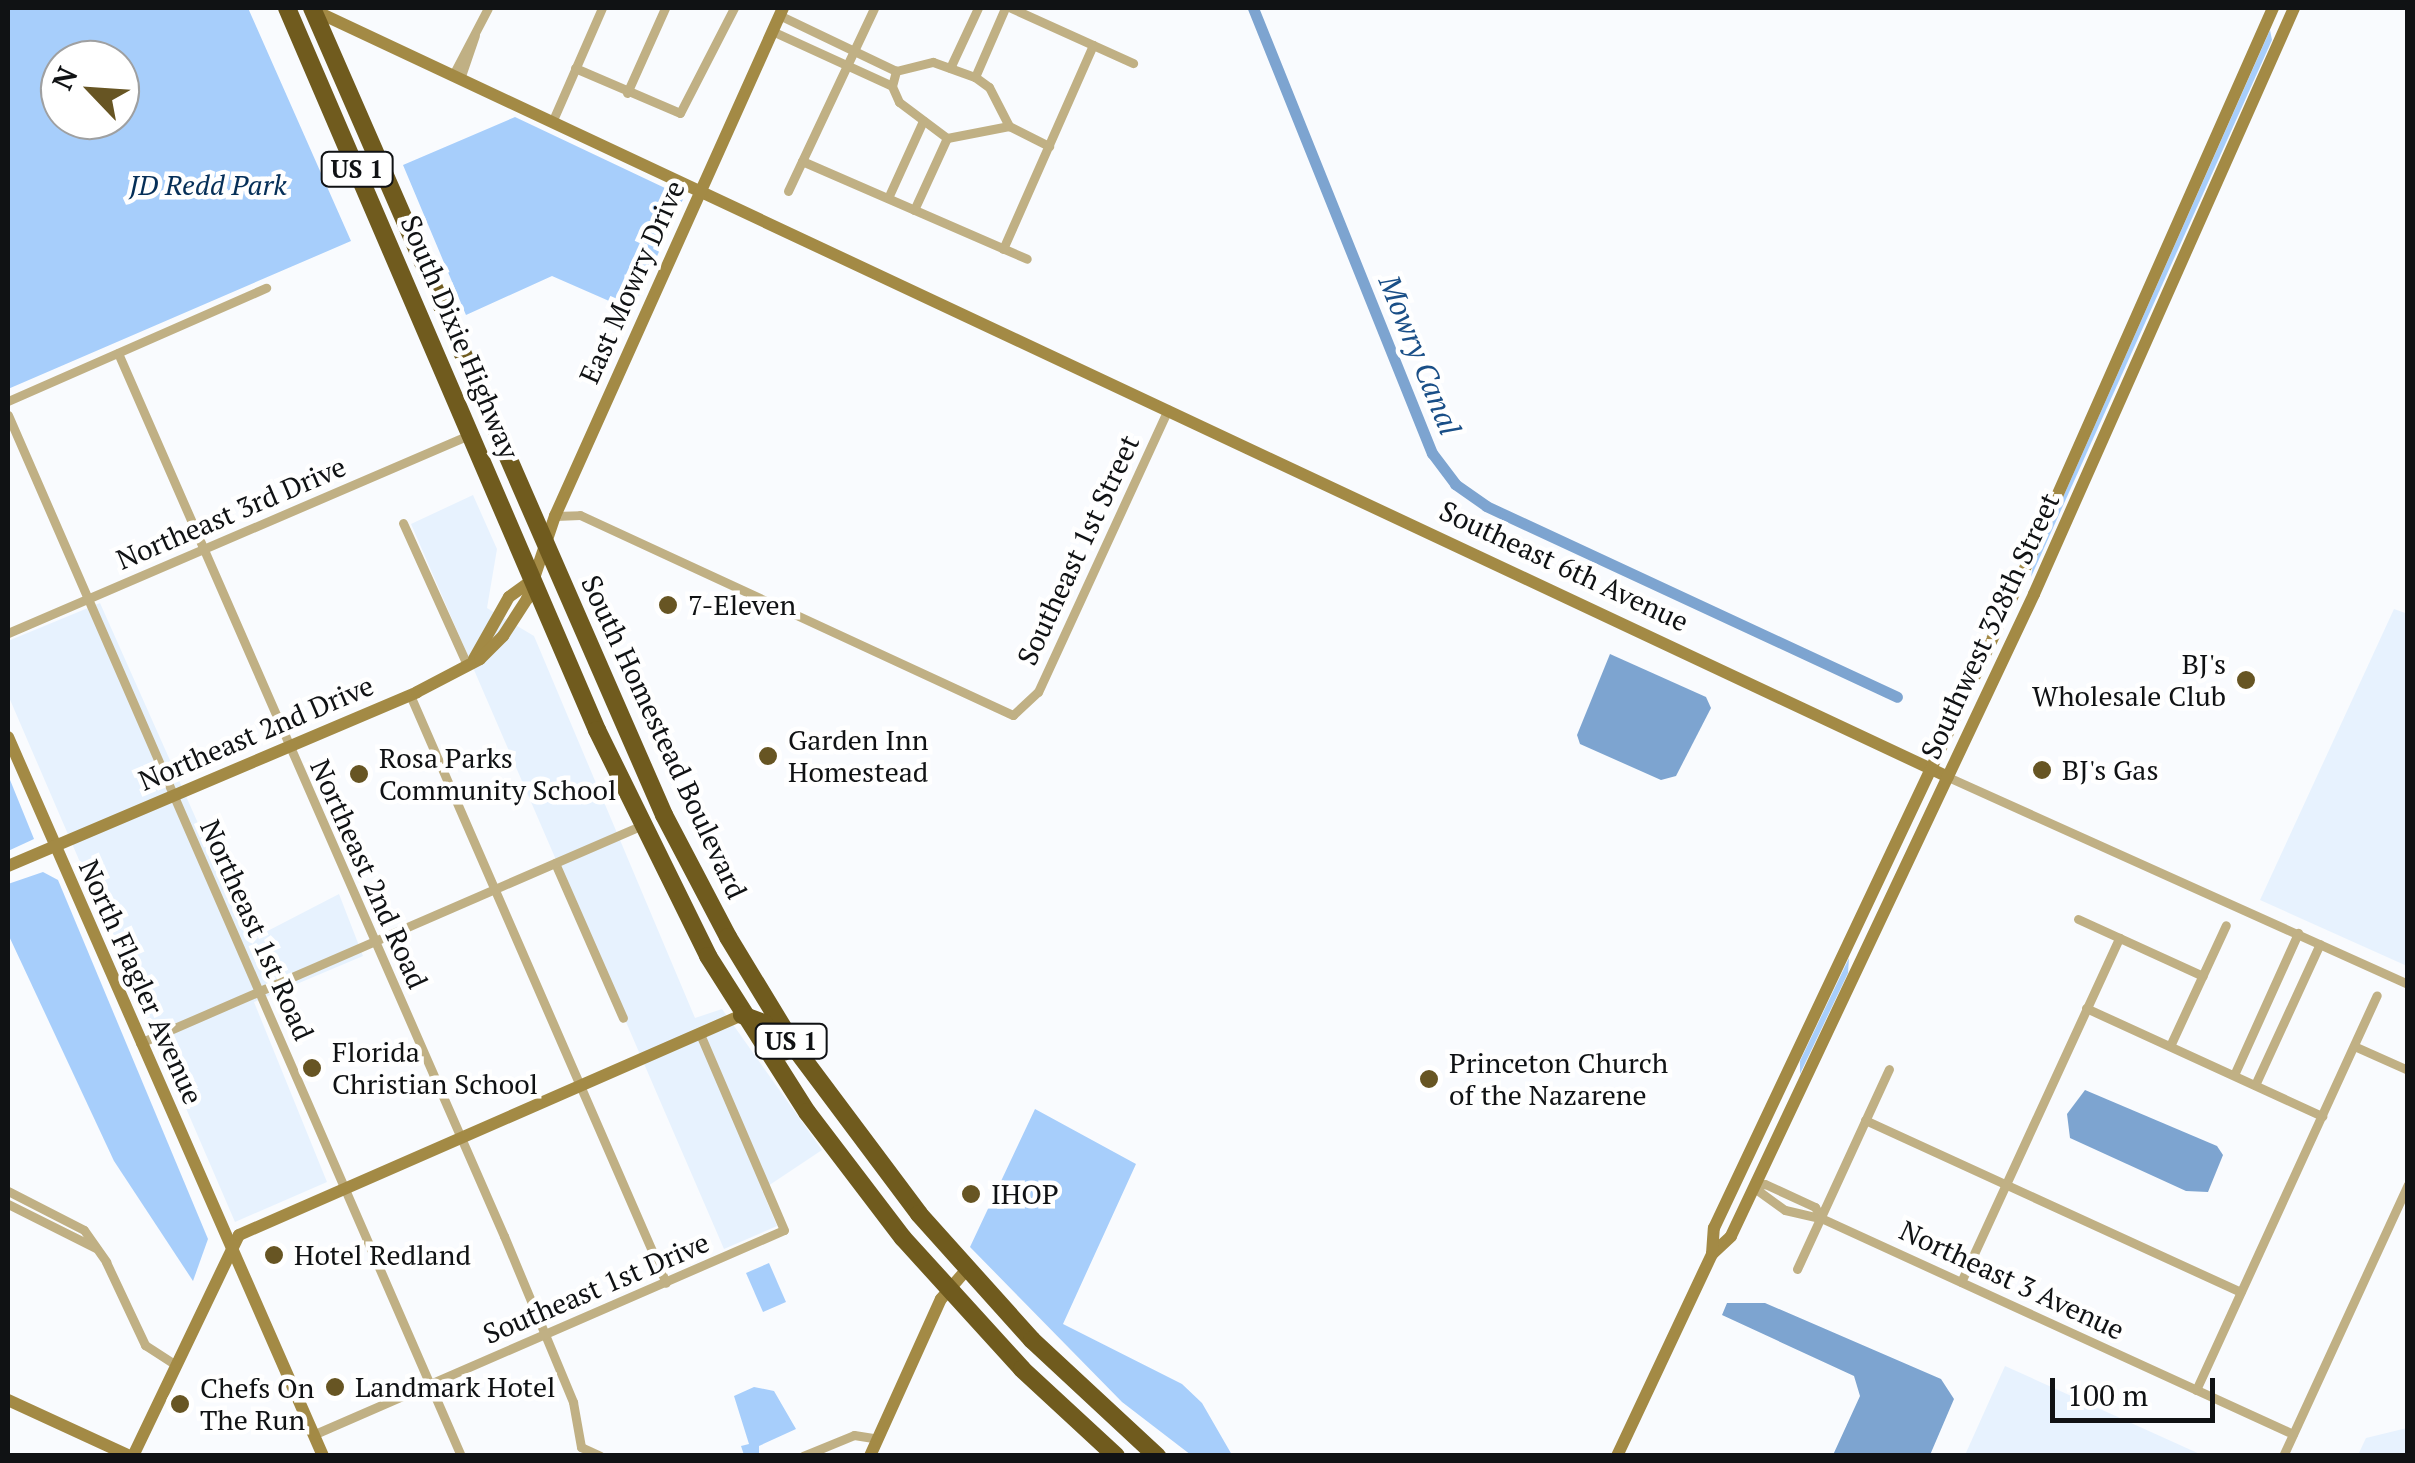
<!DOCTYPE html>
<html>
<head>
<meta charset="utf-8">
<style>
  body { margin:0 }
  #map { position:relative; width:2415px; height:1463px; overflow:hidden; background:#f9fbfe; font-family:"PT Serif",serif }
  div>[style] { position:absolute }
  .built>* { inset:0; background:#e7f2fe }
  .green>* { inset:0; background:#a7cefb }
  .water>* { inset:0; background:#7da4d0 }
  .canal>* { height:11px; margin:-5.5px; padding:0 5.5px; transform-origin:5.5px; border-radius:5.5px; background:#7da4d0 }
  .street>* { height:9px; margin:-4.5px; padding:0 4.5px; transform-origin:4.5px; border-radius:4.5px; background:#c0b084 }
  .secondary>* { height:12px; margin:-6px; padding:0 6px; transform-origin:6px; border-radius:6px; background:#a38a45 }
  .highway>* { height:18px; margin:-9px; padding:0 9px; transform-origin:9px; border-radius:9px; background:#705b1e }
  .dots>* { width:28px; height:28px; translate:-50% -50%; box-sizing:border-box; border:5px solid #fff; border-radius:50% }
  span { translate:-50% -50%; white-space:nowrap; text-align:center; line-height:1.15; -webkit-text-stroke:9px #fff; paint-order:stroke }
  .shield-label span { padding:2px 8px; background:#fff; border:2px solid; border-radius:8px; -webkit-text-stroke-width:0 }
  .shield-label { font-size:25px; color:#101214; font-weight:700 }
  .park-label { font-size:28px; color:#052f58; font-style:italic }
  .street-label { font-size:28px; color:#101214 }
  .poi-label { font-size:28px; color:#101214 }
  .left { translate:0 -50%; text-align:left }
  .right { translate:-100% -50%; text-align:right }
  .water-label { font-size:30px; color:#1a4f87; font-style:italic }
  .frame { position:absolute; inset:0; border:10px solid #101214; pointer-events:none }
  .north { position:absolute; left:40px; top:40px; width:100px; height:100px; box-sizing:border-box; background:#fff; border:2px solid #9fa0a1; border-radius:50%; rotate:295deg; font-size:28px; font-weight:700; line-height:40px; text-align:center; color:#101214 }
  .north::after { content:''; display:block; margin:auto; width:35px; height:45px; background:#675523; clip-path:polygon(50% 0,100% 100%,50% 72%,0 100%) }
  .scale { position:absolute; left:2050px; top:1378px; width:165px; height:45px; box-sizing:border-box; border:5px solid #101214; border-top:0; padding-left:12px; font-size:30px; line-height:35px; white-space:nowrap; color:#101214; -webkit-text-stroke:8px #fff; paint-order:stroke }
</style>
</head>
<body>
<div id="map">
  <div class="built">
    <div style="clip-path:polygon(473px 495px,497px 549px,487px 608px,534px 636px,695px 1018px,722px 1009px,822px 1150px,762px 1190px,777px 1226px,724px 1249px,411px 524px)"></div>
    <div style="clip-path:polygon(100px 603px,250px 940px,339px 894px,363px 956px,254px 1002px,327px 1182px,235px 1222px,8px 695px,8px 641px)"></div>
    <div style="clip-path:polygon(2394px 609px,2408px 614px,2407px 966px,2260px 900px)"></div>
    <div style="clip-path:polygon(2005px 1366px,2202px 1455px,1965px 1455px)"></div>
    <div style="clip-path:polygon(2407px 1428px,2407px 1455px,2358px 1455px,2366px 1438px)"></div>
  </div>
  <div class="green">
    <div style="clip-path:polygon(evenodd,8px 8px,248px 8px,351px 241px,8px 389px,8px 8px,60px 60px,120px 60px,120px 120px,60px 120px,60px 60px)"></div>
    <div style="clip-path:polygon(2270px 30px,2272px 40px,2031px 577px,2033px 565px)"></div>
    <div style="clip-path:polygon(515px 117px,684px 197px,632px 311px,552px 276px,466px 315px,403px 165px)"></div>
    <div style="clip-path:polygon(8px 775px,34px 839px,8px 851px)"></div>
    <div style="clip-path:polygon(43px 872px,58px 880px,208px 1239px,193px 1281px,114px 1161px,8px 934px,8px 884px)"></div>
    <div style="clip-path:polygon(1849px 958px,1848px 973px,1800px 1074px,1800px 1061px)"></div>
    <div style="clip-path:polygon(1035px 1109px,1136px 1164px,1063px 1324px,1182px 1384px,1202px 1403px,1232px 1455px,1191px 1455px,1122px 1402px,970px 1247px)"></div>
    <div style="clip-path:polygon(769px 1263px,786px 1302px,763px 1312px,746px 1273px)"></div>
    <div style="clip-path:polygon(754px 1387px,774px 1391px,796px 1429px,759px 1446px,759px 1454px,744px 1455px,741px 1446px,749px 1444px,734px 1396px)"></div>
  </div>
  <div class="water">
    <div style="clip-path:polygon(1610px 654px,1706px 697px,1711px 708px,1676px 776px,1661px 780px,1580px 744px,1577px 735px)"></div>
    <div style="clip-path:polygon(2085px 1090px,2217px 1146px,2223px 1155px,2208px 1192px,2186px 1191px,2070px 1138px,2067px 1114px)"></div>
    <div style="clip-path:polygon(1727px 1303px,1765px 1303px,1941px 1379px,1954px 1399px,1930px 1455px,1833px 1455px,1860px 1396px,1854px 1376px,1722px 1315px)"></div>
  </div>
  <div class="canal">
    <div style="left:1253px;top:8px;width:480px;rotate:68.1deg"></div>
    <div style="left:1432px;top:453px;width:39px;rotate:53deg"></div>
    <div style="left:1455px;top:484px;width:38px;rotate:35deg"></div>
    <div style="left:1486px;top:506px;width:453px;rotate:24.9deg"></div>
  </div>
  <div class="street">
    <div style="left:1011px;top:8px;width:134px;rotate:24.3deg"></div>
    <div style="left:779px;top:15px;width:130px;rotate:25.6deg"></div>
    <div style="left:772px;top:31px;width:132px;rotate:24.6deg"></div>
    <div style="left:575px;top:68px;width:114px;rotate:23.2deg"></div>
    <div style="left:680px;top:113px;width:118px;rotate:-62.8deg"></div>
    <div style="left:950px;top:68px;width:66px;rotate:-65deg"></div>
    <div style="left:454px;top:73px;width:73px;rotate:-62.4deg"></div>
    <div style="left:461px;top:76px;width:43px;rotate:-71.1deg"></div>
    <div style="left:975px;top:77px;width:75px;rotate:-66.5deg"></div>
    <div style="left:627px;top:93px;width:93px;rotate:-65.9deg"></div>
    <div style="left:553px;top:120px;width:122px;rotate:-66.4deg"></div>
    <div style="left:1009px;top:126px;width:63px;rotate:169deg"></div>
    <div style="left:947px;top:138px;width:60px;rotate:-143.1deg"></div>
    <div style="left:899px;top:102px;width:17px;rotate:-114deg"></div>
    <div style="left:892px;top:86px;width:16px;rotate:-75deg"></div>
    <div style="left:896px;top:71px;width:38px;rotate:-14deg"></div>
    <div style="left:933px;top:62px;width:45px;rotate:19.7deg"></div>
    <div style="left:975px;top:77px;width:17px;rotate:36deg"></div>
    <div style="left:989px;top:87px;width:44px;rotate:62.9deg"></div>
    <div style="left:1009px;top:126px;width:45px;rotate:26.6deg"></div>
    <div style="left:802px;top:161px;width:245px;rotate:23.5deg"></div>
    <div style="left:788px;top:191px;width:202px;rotate:-64.8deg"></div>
    <div style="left:888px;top:198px;width:85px;rotate:-65.6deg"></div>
    <div style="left:914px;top:210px;width:79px;rotate:-65.4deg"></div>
    <div style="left:1003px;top:249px;width:223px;rotate:-66.2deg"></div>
    <div style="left:118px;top:353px;width:964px;rotate:66.39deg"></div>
    <div style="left:504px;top:1236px;width:180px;rotate:67.4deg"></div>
    <div style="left:573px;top:1402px;width:46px;rotate:79.9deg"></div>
    <div style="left:581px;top:1447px;width:21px;rotate:25deg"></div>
    <div style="left:8px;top:401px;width:282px;rotate:-23.7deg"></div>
    <div style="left:8px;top:415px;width:1135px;rotate:66.48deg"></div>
    <div style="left:555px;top:516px;width:25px;rotate:-2deg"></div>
    <div style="left:580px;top:515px;width:477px;rotate:24.8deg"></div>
    <div style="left:1013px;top:715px;width:34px;rotate:-43deg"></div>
    <div style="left:1038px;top:692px;width:311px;rotate:-65.3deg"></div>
    <div style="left:403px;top:523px;width:156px;rotate:65.7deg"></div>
    <div style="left:8px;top:633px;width:502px;rotate:-23.24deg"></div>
    <div style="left:410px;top:695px;width:641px;rotate:66.47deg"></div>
    <div style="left:1948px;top:777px;width:504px;rotate:24.23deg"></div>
    <div style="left:555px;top:863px;width:169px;rotate:66.3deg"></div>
    <div style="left:2078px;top:919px;width:137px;rotate:24.5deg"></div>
    <div style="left:2086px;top:1008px;width:260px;rotate:24.6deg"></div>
    <div style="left:140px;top:1043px;width:545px;rotate:-23.46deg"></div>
    <div style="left:2170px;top:1046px;width:133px;rotate:-65.2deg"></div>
    <div style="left:2354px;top:1046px;width:59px;rotate:24deg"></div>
    <div style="left:2234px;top:1075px;width:156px;rotate:-65.7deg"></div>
    <div style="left:2255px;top:1085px;width:155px;rotate:-65.3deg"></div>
    <div style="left:1865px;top:1120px;width:413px;rotate:24.6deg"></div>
    <div style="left:1753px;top:1187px;width:39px;rotate:36deg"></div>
    <div style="left:1785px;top:1210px;width:37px;rotate:13deg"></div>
    <div style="left:1821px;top:1218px;width:519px;rotate:24.59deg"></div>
    <div style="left:1753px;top:1187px;width:12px;rotate:-14deg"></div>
    <div style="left:1765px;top:1184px;width:55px;rotate:24.7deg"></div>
    <div style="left:1815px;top:1207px;width:13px;rotate:61deg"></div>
    <div style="left:8px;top:1191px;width:85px;rotate:27.2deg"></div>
    <div style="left:84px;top:1230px;width:39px;rotate:55deg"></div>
    <div style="left:106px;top:1262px;width:92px;rotate:64.8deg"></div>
    <div style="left:145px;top:1345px;width:35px;rotate:33deg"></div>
    <div style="left:8px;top:1204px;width:98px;rotate:26.6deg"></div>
    <div style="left:1797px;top:1269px;width:220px;rotate:-65.3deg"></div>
    <div style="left:1961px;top:1282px;width:379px;rotate:-65.3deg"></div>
    <div style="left:2196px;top:1390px;width:434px;rotate:-65.4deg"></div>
    <div style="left:315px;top:1434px;width:511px;rotate:-23.51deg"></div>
    <div style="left:784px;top:1230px;width:213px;rotate:-113.2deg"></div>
    <div style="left:803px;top:1456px;width:55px;rotate:-22.4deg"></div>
    <div style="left:854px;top:1435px;width:24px;rotate:9deg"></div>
    <div style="left:2283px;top:1456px;width:299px;rotate:-65.3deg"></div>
  </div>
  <div class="secondary">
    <div style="left:311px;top:9px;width:1808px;rotate:25.13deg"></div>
    <div style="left:474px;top:659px;width:71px;rotate:-60.6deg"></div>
    <div style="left:509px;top:597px;width:31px;rotate:-36deg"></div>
    <div style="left:8px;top:737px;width:785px;rotate:66.34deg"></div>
    <div style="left:8px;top:866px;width:444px;rotate:-23deg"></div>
    <div style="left:417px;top:692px;width:71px;rotate:-27.6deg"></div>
    <div style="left:480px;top:659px;width:33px;rotate:-45deg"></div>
    <div style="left:503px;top:636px;width:44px;rotate:-57deg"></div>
    <div style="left:527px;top:599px;width:88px;rotate:-71.4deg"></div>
    <div style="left:555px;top:516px;width:557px;rotate:-65.83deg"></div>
    <div style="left:1712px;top:1254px;width:26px;rotate:-43deg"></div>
    <div style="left:1731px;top:1236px;width:710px;rotate:-64.73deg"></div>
    <div style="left:2034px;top:594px;width:641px;rotate:-66.07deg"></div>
    <div style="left:8px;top:1400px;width:134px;rotate:24.7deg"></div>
    <div style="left:133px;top:1456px;width:245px;rotate:-64.4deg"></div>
    <div style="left:239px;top:1235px;width:549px;rotate:-23.62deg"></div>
    <div style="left:870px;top:1456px;width:172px;rotate:-65.7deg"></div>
    <div style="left:941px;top:1299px;width:40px;rotate:-49deg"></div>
    <div style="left:1617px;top:1456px;width:223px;rotate:-64.8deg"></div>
    <div style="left:1712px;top:1254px;width:26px;rotate:-86deg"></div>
    <div style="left:1714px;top:1228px;width:705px;rotate:-64.71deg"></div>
    <div style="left:2015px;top:591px;width:638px;rotate:-66.13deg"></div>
  </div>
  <div class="highway">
    <div style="left:287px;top:8px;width:786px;rotate:66.76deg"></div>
    <div style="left:597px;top:730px;width:252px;rotate:63.8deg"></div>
    <div style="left:708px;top:956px;width:185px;rotate:57.6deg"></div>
    <div style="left:807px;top:1112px;width:158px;rotate:52.7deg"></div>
    <div style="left:903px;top:1238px;width:177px;rotate:47.7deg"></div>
    <div style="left:1022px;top:1369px;width:128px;rotate:42.8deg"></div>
    <div style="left:312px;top:8px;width:880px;rotate:66.43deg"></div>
    <div style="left:664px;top:815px;width:138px;rotate:62.3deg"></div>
    <div style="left:728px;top:937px;width:135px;rotate:58.7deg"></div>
    <div style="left:798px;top:1052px;width:202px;rotate:53.2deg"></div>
    <div style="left:919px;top:1214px;width:169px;rotate:48.1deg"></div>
    <div style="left:1032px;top:1340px;width:171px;rotate:42.9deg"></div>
    <div style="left:742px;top:1015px;width:23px;rotate:20deg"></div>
    <div style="left:764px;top:1023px;width:35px;rotate:55deg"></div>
  </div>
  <div class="dots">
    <div style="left:668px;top:605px;background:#675523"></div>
    <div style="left:2246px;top:680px;background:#675523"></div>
    <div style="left:768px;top:756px;background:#675523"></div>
    <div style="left:2042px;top:770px;background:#675523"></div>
    <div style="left:359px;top:774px;background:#675523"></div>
    <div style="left:312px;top:1068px;background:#675523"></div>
    <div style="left:1429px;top:1079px;background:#675523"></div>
    <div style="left:971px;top:1194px;background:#675523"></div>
    <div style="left:274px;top:1255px;background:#675523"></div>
    <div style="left:335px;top:1387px;background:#675523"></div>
    <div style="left:180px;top:1404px;background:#675523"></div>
  </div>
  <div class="shield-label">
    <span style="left:357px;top:169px">US 1</span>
    <span style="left:791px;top:1041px">US 1</span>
  </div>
  <div class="park-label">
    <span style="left:208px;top:185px">JD Redd Park</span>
  </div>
  <div class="street-label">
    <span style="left:632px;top:282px;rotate:-66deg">East Mowry Drive</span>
    <span style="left:460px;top:337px;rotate:67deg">South Dixie Highway</span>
    <span style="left:231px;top:513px;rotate:-23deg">Northeast 3rd Drive</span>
    <span style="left:1078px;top:550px;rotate:-65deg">Southeast 1st Street</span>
    <span style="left:1564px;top:566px;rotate:25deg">Southeast 6th Avenue</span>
    <span style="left:1990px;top:626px;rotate:-65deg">Southwest 328th Street</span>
    <span style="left:256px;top:733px;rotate:-23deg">Northeast 2nd Drive</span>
    <span style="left:664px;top:737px;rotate:65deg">South Homestead Boulevard</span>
    <span style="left:369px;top:874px;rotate:66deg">Northeast 2nd Road</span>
    <span style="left:257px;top:930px;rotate:66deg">Northeast 1st Road</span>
    <span style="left:141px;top:982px;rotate:66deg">North Flagler Avenue</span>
    <span style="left:2012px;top:1280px;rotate:25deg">Northeast 3 Avenue</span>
    <span style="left:596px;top:1288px;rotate:-23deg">Southeast 1st Drive</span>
  </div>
  <div class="poi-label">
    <span class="left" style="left:688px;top:605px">7-Eleven</span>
    <span class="right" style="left:2226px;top:680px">BJ's<br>Wholesale Club</span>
    <span class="left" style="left:788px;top:756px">Garden Inn<br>Homestead</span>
    <span class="left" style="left:379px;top:774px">Rosa Parks<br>Community School</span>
    <span class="left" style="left:2062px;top:770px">BJ's Gas</span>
    <span class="left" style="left:332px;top:1068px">Florida<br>Christian School</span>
    <span class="left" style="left:1449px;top:1079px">Princeton Church<br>of the Nazarene</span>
    <span class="left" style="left:991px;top:1194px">IHOP</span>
    <span class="left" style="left:294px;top:1255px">Hotel Redland</span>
    <span class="left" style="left:355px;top:1387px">Landmark Hotel</span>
    <span class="left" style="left:200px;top:1404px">Chefs On<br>The Run</span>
  </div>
  <div class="water-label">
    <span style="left:1420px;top:355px;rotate:68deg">Mowry Canal</span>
  </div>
  <div class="frame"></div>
  <div class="north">N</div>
  <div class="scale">100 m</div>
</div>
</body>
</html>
